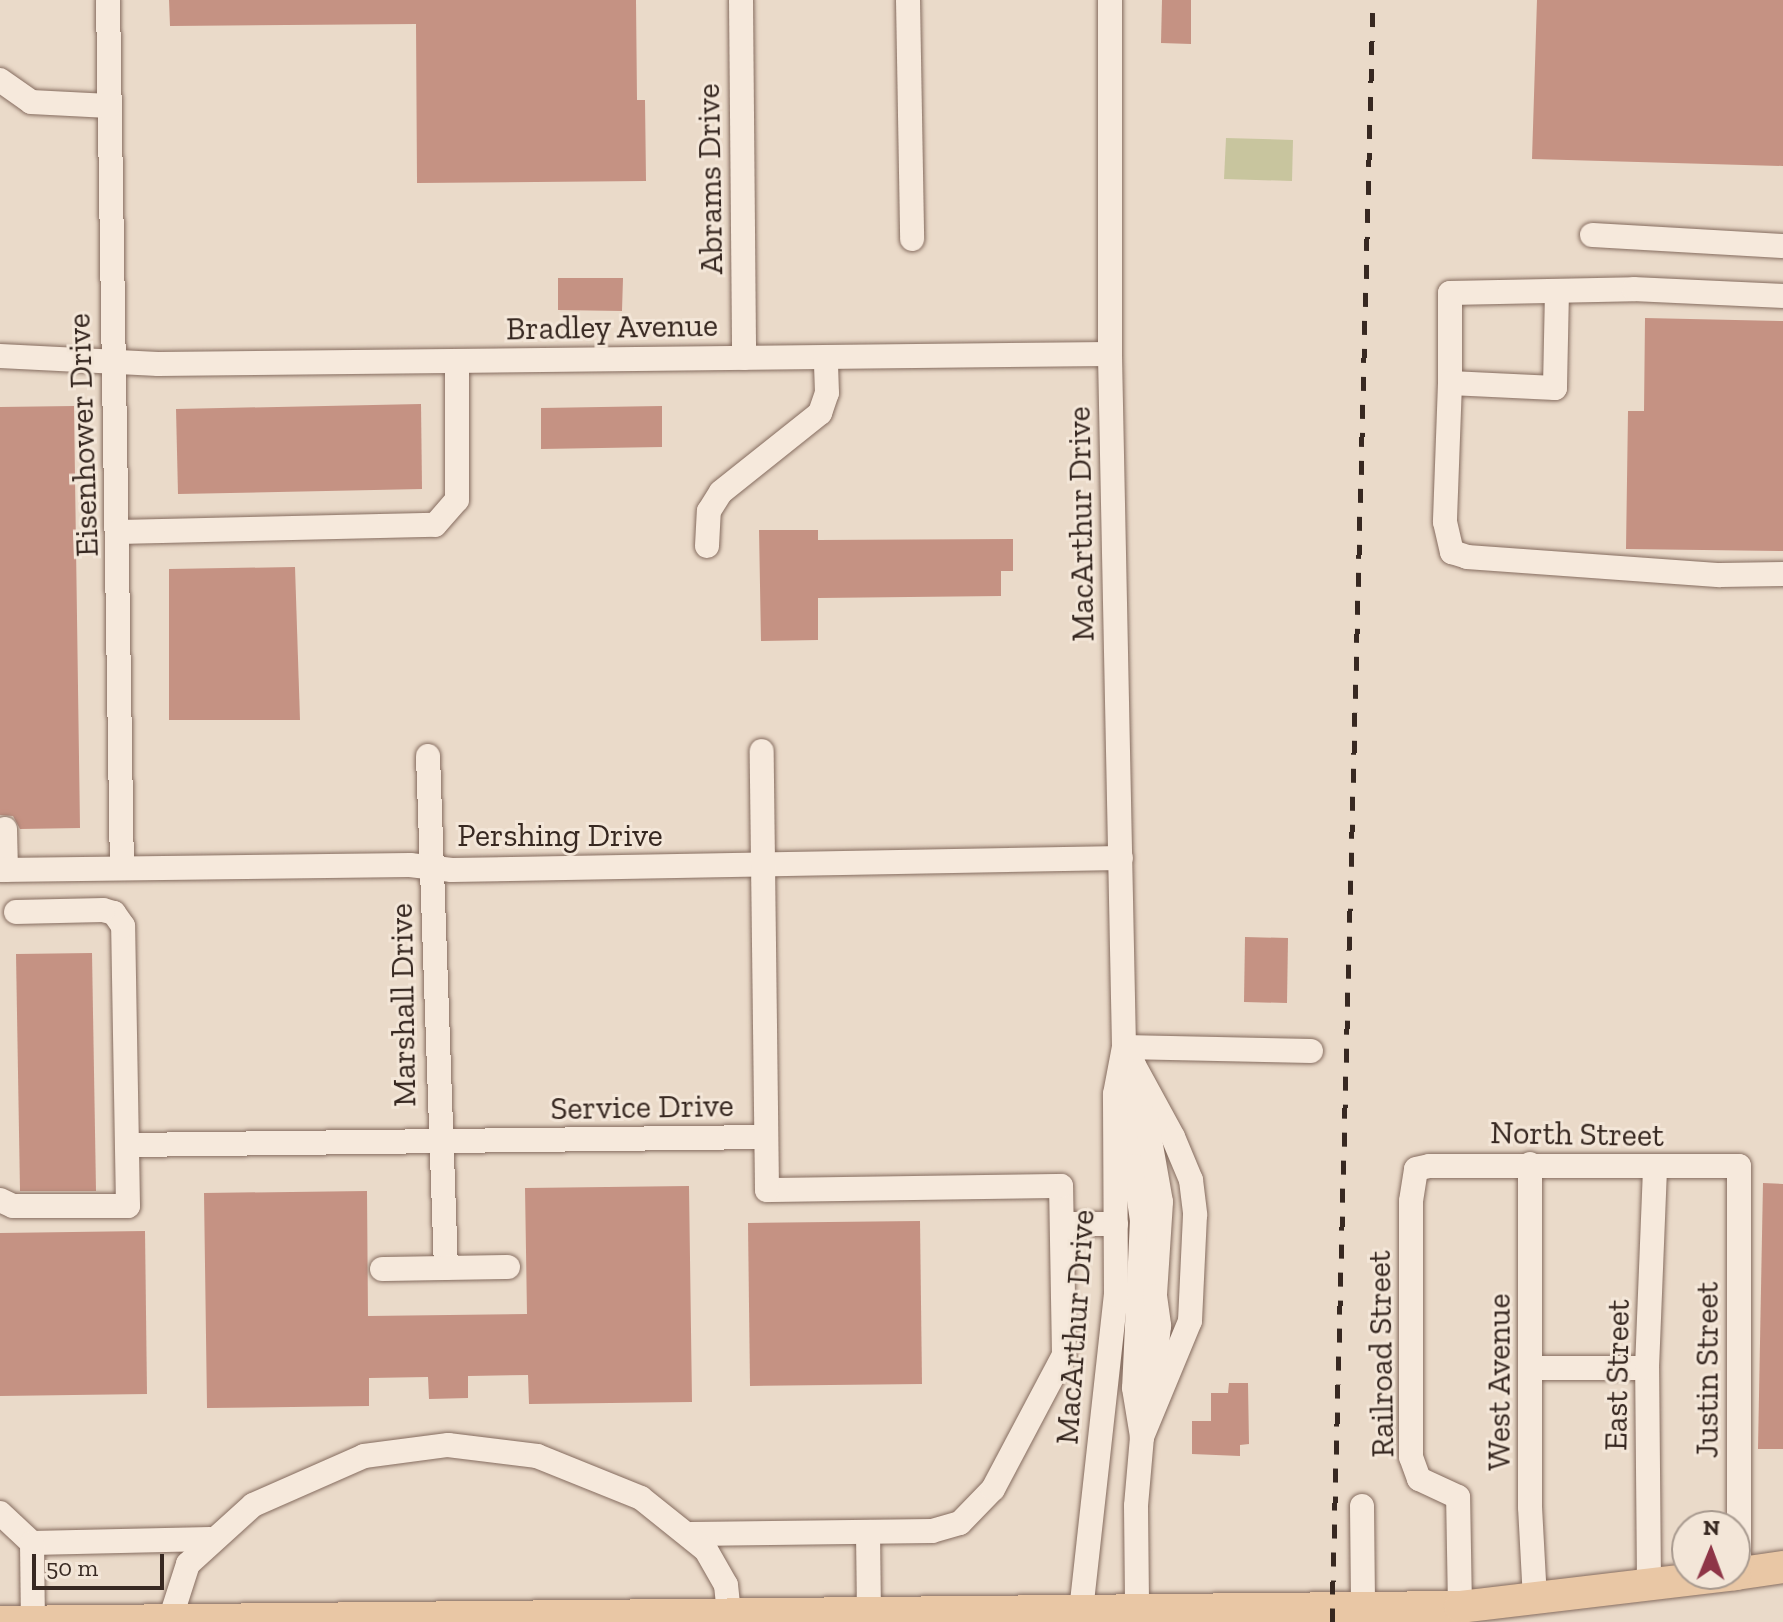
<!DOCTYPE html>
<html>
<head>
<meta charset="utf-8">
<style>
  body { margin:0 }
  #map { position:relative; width:1783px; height:1622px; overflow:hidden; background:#eadac9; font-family:"Zilla Slab",serif }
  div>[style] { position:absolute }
  .green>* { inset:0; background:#c8c59e }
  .building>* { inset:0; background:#c59283 }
  .roads { filter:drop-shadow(0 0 2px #856c5f) drop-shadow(0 0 2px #856c5f) }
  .minor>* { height:24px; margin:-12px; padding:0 12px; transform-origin:12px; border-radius:12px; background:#f6e9dc }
  .major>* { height:32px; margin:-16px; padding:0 16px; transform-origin:16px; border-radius:16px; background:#e9c7a5 }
  .rail>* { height:5px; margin-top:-2.5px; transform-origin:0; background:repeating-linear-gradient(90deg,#372821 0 14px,transparent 0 28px) }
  span { translate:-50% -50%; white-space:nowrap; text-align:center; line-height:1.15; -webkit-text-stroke:6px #f3e6d8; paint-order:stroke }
  .street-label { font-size:32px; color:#372821 }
  .north { position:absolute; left:1671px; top:1510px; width:80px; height:80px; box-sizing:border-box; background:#f3e6d8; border:2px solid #a89a8f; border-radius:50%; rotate:1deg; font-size:22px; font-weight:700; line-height:32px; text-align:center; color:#372821 }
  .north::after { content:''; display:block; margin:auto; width:28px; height:36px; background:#8e3547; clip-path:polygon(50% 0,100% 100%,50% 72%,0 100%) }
  .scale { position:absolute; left:32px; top:1554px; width:132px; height:36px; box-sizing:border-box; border:4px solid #372821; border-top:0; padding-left:10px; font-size:24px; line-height:28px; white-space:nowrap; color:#372821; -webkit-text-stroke:6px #f3e6d8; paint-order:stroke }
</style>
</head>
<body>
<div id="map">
  <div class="green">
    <div style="clip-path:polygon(1226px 138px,1293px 140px,1292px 181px,1224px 179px)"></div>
  </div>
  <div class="building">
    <div style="clip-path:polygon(169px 0,636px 0,637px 100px,645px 100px,646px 181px,417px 183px,416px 24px,170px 26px)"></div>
    <div style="clip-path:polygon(1162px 0,1191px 0,1191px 44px,1161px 43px)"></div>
    <div style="clip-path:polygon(1537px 0,1783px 0,1783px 166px,1532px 159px)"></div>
    <div style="clip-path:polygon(558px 278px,623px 278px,622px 311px,558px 310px)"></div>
    <div style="clip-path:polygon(1645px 318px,1783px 321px,1783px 551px,1626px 549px,1628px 411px,1644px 411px)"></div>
    <div style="clip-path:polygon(421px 404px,422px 489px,178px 494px,176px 409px)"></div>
    <div style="clip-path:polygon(74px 406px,80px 828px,20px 829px,13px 816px,0 815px,0 407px)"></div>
    <div style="clip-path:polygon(662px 406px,662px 447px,541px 449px,541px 408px)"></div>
    <div style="clip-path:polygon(759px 530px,818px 530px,818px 540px,1013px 539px,1013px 571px,1001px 571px,1001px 596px,818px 598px,818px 640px,761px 641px)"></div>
    <div style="clip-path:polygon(295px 567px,300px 720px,169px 720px,169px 569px)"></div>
    <div style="clip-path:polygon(1245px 937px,1288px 938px,1287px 1003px,1244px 1002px)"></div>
    <div style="clip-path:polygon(92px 953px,96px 1191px,20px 1191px,16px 954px)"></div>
    <div style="clip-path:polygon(1763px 1183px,1783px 1184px,1783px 1449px,1758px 1449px)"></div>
    <div style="clip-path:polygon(689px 1186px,692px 1402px,529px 1404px,528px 1375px,468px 1376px,468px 1398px,429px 1399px,428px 1377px,369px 1378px,369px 1406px,207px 1408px,204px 1193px,367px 1191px,368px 1316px,527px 1314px,525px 1188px)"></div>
    <div style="clip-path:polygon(920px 1221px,922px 1384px,750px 1386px,748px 1223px)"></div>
    <div style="clip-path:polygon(145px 1231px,147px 1394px,0 1396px,0 1233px)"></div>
    <div style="clip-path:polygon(1229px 1383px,1248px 1383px,1249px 1444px,1240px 1445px,1240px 1456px,1192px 1454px,1192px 1421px,1211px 1421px,1211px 1393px,1228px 1393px)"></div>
  </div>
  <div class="roads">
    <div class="minor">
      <div style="left:108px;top:0;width:868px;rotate:89.08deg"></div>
      <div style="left:741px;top:0;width:358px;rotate:89.5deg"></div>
      <div style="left:908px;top:0;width:239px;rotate:89deg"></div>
      <div style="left:0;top:80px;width:38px;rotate:35deg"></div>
      <div style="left:31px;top:102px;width:78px;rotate:2.9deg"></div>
      <div style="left:1592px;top:235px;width:191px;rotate:3.3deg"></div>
      <div style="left:1557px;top:291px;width:97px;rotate:91.2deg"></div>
      <div style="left:1555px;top:388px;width:105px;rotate:-177.3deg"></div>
      <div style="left:1450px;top:383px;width:90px;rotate:-90deg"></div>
      <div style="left:1450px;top:293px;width:184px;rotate:-1.2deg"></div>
      <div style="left:1634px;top:289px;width:149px;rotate:2.7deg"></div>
      <div style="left:0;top:356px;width:158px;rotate:2.9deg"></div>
      <div style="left:158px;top:364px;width:952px;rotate:-0.6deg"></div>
      <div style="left:1450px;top:383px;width:139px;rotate:92.1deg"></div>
      <div style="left:1445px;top:522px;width:31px;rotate:77deg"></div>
      <div style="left:1452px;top:552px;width:16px;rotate:18deg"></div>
      <div style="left:1467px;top:557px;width:254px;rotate:4.1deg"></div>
      <div style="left:1720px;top:575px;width:63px;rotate:-0.9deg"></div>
      <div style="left:118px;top:532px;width:317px;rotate:-1.3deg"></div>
      <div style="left:435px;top:525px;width:33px;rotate:-49deg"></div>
      <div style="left:457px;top:500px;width:139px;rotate:-90deg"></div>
      <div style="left:707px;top:546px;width:35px;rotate:-87deg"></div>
      <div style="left:709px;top:511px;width:22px;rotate:-58deg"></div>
      <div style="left:721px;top:492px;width:127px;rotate:-38.6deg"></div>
      <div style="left:820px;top:413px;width:21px;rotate:-71deg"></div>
      <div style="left:827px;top:393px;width:36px;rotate:-92deg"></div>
      <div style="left:428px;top:756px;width:512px;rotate:87.99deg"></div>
      <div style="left:5px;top:829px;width:41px;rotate:88.6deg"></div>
      <div style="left:0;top:870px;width:410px;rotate:-0.7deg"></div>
      <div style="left:410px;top:865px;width:42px;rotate:6.8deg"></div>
      <div style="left:452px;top:870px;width:669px;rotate:-1.03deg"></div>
      <div style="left:1124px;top:1047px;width:102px;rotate:61.4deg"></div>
      <div style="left:1173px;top:1137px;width:47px;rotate:67.3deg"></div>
      <div style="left:1191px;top:1180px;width:35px;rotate:83deg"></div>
      <div style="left:1195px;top:1215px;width:106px;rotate:92.7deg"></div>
      <div style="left:1190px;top:1321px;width:126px;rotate:112.5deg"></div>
      <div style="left:1142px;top:1437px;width:69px;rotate:95deg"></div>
      <div style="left:1136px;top:1506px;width:104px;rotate:89.4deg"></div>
      <div style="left:1124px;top:1047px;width:187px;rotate:1.2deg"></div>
      <div style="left:1134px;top:1065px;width:101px;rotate:90deg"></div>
      <div style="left:1134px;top:1166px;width:55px;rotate:81.6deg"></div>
      <div style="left:1142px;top:1220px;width:168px;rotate:92.7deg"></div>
      <div style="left:1134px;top:1388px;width:50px;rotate:80.7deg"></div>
      <div style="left:1146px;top:1117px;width:86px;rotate:80deg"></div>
      <div style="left:1161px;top:1202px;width:94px;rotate:93.7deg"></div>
      <div style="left:1155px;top:1296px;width:30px;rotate:82deg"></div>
      <div style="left:1159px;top:1326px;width:76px;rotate:96.8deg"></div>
      <div style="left:128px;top:1145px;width:638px;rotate:-0.72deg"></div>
      <div style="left:1530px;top:1164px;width:343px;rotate:90deg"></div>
      <div style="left:1530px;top:1507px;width:93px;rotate:86.9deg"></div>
      <div style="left:0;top:1200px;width:14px;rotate:25deg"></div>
      <div style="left:13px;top:1206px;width:115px"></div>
      <div style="left:128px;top:1206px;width:280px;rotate:-91deg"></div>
      <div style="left:123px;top:926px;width:16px;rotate:-125deg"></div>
      <div style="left:114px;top:913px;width:11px;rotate:-165deg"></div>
      <div style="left:103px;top:910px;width:87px;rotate:178.7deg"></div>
      <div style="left:1063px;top:1224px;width:53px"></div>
      <div style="left:382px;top:1269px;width:126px;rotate:-0.9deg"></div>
      <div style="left:1532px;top:1368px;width:115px"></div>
      <div style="left:1362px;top:1506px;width:101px;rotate:89.4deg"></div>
      <div style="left:0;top:1513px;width:44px;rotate:43.2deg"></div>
      <div style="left:32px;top:1543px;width:178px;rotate:-1.3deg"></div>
      <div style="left:868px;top:1532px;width:81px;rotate:89.3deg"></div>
      <div style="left:691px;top:1534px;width:241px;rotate:-0.7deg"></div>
      <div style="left:932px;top:1531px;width:29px;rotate:-16deg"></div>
      <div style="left:960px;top:1523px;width:47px;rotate:-45.9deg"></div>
      <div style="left:993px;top:1489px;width:152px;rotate:-62.1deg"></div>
      <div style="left:1064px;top:1355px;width:169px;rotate:-91deg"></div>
      <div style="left:1061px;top:1186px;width:294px;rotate:179.2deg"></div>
      <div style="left:767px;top:1190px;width:439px;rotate:-90.7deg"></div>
      <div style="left:32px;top:1543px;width:79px;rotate:89.3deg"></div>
      <div style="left:1649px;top:1583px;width:215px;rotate:-90.5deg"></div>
      <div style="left:1647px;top:1368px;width:200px;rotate:-87.7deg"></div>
      <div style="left:1460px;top:1607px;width:110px;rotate:-91deg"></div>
      <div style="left:1458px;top:1497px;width:43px;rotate:-155.2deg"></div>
      <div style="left:1419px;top:1479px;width:23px;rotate:-110deg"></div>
      <div style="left:1411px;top:1457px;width:256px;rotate:-90deg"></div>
      <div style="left:1411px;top:1201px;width:32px;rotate:-81deg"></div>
      <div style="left:1416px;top:1169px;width:13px;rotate:-13deg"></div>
      <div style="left:1429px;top:1166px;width:310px"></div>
      <div style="left:1739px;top:1166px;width:408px;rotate:90deg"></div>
      <div style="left:1081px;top:1611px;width:318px;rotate:-83.7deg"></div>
      <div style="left:1116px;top:1295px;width:201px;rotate:-90.3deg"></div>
      <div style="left:1115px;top:1094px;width:48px;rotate:-79.2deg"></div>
      <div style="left:1124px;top:1047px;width:693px;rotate:-91.16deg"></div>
      <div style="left:1110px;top:354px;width:354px;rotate:-90deg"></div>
      <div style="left:170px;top:1620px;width:59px;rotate:-72.2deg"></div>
      <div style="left:188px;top:1564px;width:88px;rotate:-42.2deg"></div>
      <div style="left:253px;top:1505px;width:121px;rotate:-23.8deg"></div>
      <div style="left:364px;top:1456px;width:85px;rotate:-7.5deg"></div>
      <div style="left:448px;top:1445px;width:90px;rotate:7deg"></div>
      <div style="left:537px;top:1456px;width:112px;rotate:22deg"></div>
      <div style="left:641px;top:1498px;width:83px;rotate:38.7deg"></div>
      <div style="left:706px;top:1550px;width:40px;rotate:60.3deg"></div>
      <div style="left:726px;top:1585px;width:30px;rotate:84deg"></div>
    </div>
    <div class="major">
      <div style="left:1735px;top:1574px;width:49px;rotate:-8.3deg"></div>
      <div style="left:0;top:1622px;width:1460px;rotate:-0.59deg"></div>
      <div style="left:1460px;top:1607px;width:277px;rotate:-6.8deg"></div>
    </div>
  </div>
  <div class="rail">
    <div style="left:1332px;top:1622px;width:1623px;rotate:-88.55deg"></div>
  </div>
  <div class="street-label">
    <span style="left:710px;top:179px;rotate:-91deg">Abrams Drive</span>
    <span style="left:612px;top:327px;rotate:-1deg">Bradley Avenue</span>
    <span style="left:83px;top:435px;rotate:-92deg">Eisenhower Drive</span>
    <span style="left:1081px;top:524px;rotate:-91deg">MacArthur Drive</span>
    <span style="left:560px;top:835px">Pershing Drive</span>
    <span style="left:403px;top:1005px;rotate:-91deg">Marshall Drive</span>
    <span style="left:642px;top:1107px;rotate:-1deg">Service Drive</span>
    <span style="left:1577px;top:1134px;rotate:1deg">North Street</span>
    <span style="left:1075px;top:1327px;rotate:-86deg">MacArthur Drive</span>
    <span style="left:1381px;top:1354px;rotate:-91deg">Railroad Street</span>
    <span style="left:1707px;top:1370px;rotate:-90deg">Justin Street</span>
    <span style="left:1617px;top:1375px;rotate:-89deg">East Street</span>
    <span style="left:1499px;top:1382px;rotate:-90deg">West Avenue</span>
  </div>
  <div class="north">N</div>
  <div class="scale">50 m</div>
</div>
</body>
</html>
